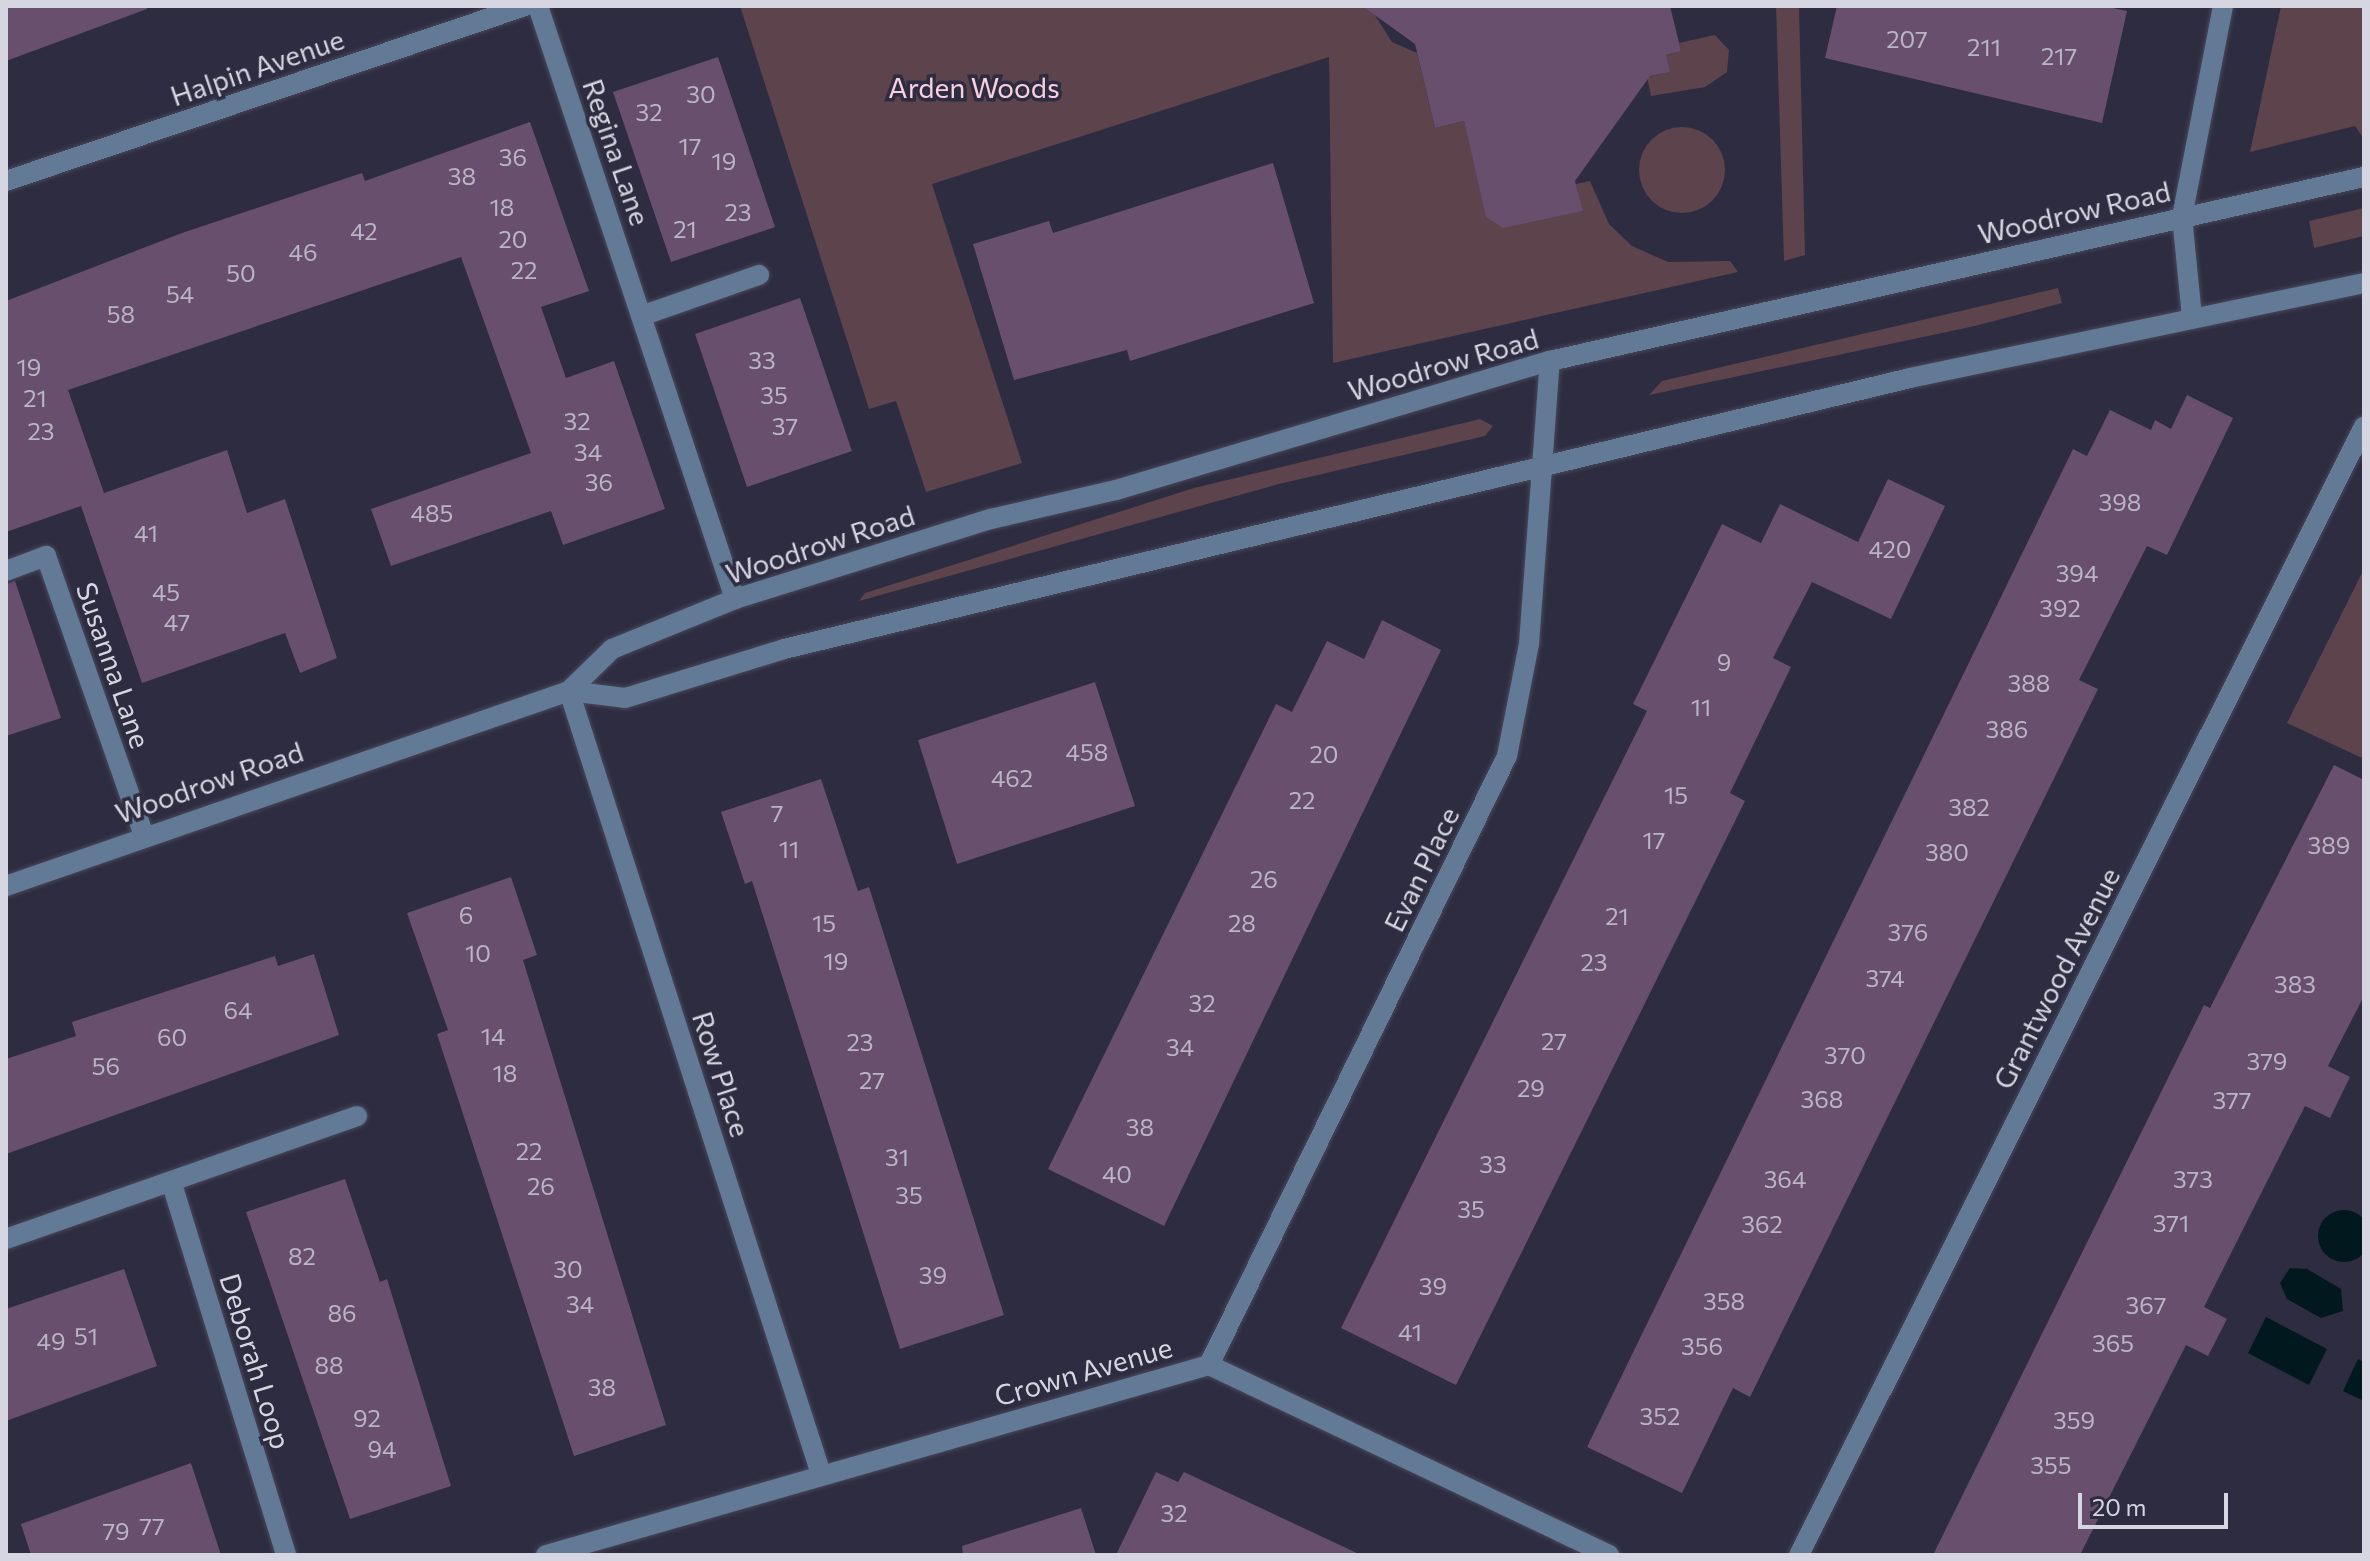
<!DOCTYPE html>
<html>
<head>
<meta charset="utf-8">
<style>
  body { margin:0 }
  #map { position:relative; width:2370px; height:1561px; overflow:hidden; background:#2d2c40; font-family:Commissioner,sans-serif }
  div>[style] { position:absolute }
  .green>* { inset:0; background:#5c434c }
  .round { border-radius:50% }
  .water>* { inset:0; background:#01181e }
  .building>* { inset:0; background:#684f6d }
  .roads { filter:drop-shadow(0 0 2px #48475a) drop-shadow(0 0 2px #48475a) }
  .minor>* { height:20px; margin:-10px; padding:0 10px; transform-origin:10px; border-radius:10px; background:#627a96 }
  span { translate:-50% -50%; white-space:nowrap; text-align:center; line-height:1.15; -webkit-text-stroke:7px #2d2c40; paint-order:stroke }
  .number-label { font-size:24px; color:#bab4c5 }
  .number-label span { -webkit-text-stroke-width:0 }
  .street-label { font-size:28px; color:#d6d5e2 }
  .park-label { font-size:28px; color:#fad0df }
  .frame { position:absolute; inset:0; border:8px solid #d6d5e2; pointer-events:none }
  .scale { position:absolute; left:2078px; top:1493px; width:150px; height:36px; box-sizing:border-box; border:4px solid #d6d5e2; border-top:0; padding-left:10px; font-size:24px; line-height:28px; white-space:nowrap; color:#d6d5e2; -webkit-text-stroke:6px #2d2c40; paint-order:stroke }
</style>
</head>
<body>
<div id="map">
  <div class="green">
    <div style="clip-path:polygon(740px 6px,1369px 6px,1392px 42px,1417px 53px,1435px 128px,1464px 121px,1487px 217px,1503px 227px,1582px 211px,1576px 184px,1590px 181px,1609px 224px,1632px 246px,1668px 262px,1730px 261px,1738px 272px,1333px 363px,1329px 57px,932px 184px,1022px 463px,926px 492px,896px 401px,869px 409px)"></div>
    <div style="clip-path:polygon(1776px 6px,1799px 6px,1805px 255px,1784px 261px)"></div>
    <div style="clip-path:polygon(2281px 6px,2364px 6px,2364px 139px,2355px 126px,2250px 152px)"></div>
    <div style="clip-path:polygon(1715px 35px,1729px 50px,1727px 72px,1705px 87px,1651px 96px,1647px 77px,1669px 72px,1666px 55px,1681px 51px,1679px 43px)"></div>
    <div class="round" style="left:1639px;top:127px;width:86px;height:86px"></div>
    <div style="clip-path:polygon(2364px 208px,2364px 236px,2314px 248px,2309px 221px)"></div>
    <div style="clip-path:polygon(2058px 288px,2062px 303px,1975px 326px,1649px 395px,1662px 381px)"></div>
    <div style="clip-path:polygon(1480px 419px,1493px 426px,1485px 436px,1279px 484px,859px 601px,865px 593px,1194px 488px)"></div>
    <div style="clip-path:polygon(2364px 569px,2364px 759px,2287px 723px)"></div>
  </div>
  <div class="water">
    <div class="round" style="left:2318px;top:1210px;width:52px;height:52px"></div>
    <div style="clip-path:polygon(2290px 1268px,2307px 1269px,2341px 1289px,2343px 1311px,2321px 1318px,2287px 1299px,2280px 1283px)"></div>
    <div style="clip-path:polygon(2266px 1317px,2327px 1349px,2309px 1385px,2248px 1353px)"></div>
    <div style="clip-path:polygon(2358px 1359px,2364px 1362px,2364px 1401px,2343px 1391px)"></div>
  </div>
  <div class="building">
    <div style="clip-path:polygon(6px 6px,146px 6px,147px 9px,6px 61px)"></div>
    <div style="clip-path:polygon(1362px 6px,1670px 6px,1681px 51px,1666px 55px,1670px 72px,1650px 76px,1575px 181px,1583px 211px,1503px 228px,1486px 217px,1464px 121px,1435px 128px,1415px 44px)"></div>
    <div style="clip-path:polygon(1837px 6px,2103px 6px,2127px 11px,2102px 123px,1825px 58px)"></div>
    <div style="clip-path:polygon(718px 57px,775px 227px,671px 262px,613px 92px)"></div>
    <div style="clip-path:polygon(530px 122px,589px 291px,541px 307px,566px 378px,614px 361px,665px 509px,563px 545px,551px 511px,391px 566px,371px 509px,531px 453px,461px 257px,68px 390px,104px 493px,227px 450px,247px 513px,285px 499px,337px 658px,300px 673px,285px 633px,142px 683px,81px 506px,6px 532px,6px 301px,182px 233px,362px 173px,365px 181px)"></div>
    <div style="clip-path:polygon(1273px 163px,1314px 303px,1130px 361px,1127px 350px,1014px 380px,973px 244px,1049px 221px,1053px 233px)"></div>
    <div style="clip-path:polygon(800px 298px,852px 451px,747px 487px,695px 334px)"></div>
    <div style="clip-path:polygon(2187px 395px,2233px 418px,2167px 555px,2147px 546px,2079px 680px,2098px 689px,1750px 1397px,1733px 1388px,1682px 1493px,1587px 1447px,2073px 449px,2087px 456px,2110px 410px,2151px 430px,2155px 420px,2171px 429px)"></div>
    <div style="clip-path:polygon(1888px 479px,1945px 506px,1891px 619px,1812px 582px,1773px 658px,1791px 667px,1730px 793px,1745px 801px,1456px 1385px,1341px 1328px,1647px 711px,1633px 704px,1722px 524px,1761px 543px,1780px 504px,1858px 542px)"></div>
    <div style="clip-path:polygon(15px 581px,61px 718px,6px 736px,6px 584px)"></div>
    <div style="clip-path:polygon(1382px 620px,1441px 650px,1164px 1226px,1048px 1169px,1276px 704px,1292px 712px,1327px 641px,1364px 659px)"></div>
    <div style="clip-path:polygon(1095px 682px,1135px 806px,957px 864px,918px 740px)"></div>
    <div style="clip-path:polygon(2334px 765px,2364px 780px,2364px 996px,2328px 1066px,2350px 1077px,2330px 1118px,2305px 1106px,2204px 1307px,2227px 1319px,2208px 1356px,2186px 1345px,2080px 1555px,1933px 1555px,2204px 1005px,2210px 1008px)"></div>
    <div style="clip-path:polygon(821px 779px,858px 891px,869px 887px,1004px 1315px,900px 1349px,752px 881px,745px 884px,721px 812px)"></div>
    <div style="clip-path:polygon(511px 877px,537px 955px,523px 960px,666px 1425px,574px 1456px,437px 1034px,448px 1030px,407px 913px)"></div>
    <div style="clip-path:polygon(314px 954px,339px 1035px,6px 1154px,6px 1059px,76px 1036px,72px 1022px,275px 956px,278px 966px)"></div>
    <div style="clip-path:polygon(345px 1179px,380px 1282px,387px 1279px,451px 1486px,350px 1519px,246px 1212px)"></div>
    <div style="clip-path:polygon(124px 1269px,157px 1366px,6px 1421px,6px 1309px)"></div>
    <div style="clip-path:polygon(191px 1463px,221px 1555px,31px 1555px,21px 1524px)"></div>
    <div style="clip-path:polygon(1156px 1472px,1178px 1482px,1184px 1472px,1361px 1555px,1116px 1555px)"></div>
    <div style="clip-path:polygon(1081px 1508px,1096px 1555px,963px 1555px,962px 1546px)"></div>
  </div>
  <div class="roads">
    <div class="minor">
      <div style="left:538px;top:6px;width:625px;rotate:71.62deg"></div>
      <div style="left:6px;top:181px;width:548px;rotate:-18.63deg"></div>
      <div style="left:644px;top:315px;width:122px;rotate:-19.2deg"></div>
      <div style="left:2192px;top:317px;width:100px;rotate:-95.7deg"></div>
      <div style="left:2182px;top:217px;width:215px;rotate:-79deg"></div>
      <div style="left:6px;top:571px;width:43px;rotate:-20.6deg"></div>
      <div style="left:46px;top:556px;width:293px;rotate:70.7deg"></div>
      <div style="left:569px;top:691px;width:60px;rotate:-44.3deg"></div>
      <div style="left:612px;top:649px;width:133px;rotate:-22.1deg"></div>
      <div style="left:735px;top:599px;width:268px;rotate:-17.4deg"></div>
      <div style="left:991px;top:519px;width:128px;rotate:-13.1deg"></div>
      <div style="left:1116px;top:490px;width:453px;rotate:-16.6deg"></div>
      <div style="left:1550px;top:361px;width:835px;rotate:-12.74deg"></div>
      <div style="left:569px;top:691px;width:823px;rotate:72.16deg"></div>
      <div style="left:6px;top:886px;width:596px;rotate:-19.1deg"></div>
      <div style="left:569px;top:691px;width:56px;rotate:7.1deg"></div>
      <div style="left:625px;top:698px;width:166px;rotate:-17.1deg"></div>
      <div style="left:784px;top:649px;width:1158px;rotate:-13.53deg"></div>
      <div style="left:1910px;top:378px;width:464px;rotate:-11.8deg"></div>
      <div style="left:172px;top:1184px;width:388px;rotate:72.9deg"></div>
      <div style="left:6px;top:1239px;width:372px;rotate:-19.3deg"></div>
      <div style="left:1209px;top:1365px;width:678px;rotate:-63.93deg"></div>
      <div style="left:1507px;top:756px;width:114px;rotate:-78.9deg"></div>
      <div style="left:1529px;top:644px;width:284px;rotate:-85.8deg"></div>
      <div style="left:546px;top:1555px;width:690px;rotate:-15.99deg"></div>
      <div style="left:1209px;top:1365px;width:443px;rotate:25.4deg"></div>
      <div style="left:1799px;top:1555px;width:1262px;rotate:-63.41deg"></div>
    </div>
  </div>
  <div class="number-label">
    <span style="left:1907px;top:39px">207</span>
    <span style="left:1984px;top:47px">211</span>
    <span style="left:2059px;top:56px">217</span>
    <span style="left:701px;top:94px">30</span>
    <span style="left:649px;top:112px">32</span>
    <span style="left:690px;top:146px">17</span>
    <span style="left:513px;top:157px">36</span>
    <span style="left:724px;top:161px">19</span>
    <span style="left:462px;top:176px">38</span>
    <span style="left:502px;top:207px">18</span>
    <span style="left:738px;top:212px">23</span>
    <span style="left:685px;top:229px">21</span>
    <span style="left:364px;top:231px">42</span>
    <span style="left:513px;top:239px">20</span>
    <span style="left:303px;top:252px">46</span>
    <span style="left:524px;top:270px">22</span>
    <span style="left:241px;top:273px">50</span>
    <span style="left:180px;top:294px">54</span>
    <span style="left:121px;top:314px">58</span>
    <span style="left:762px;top:360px">33</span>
    <span style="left:29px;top:367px">19</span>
    <span style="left:774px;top:395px">35</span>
    <span style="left:35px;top:398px">21</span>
    <span style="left:577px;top:421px">32</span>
    <span style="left:785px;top:426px">37</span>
    <span style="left:41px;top:431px">23</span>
    <span style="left:588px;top:452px">34</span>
    <span style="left:599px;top:482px">36</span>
    <span style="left:2120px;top:502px">398</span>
    <span style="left:432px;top:513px">485</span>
    <span style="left:146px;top:533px">41</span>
    <span style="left:1890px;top:549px">420</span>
    <span style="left:2077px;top:573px">394</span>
    <span style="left:166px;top:592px">45</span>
    <span style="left:2060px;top:608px">392</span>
    <span style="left:177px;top:622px">47</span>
    <span style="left:1724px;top:662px">9</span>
    <span style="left:2029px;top:683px">388</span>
    <span style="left:1701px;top:707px">11</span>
    <span style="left:2007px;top:729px">386</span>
    <span style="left:1087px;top:752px">458</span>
    <span style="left:1324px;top:754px">20</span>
    <span style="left:1012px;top:778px">462</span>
    <span style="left:1676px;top:795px">15</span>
    <span style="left:1302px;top:800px">22</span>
    <span style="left:1969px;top:807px">382</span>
    <span style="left:777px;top:813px">7</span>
    <span style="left:1654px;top:840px">17</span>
    <span style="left:2329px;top:845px">389</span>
    <span style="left:789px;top:849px">11</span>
    <span style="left:1947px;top:852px">380</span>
    <span style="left:1264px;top:879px">26</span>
    <span style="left:466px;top:915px">6</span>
    <span style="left:1617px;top:916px">21</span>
    <span style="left:824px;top:923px">15</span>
    <span style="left:1242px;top:923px">28</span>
    <span style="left:1908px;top:932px">376</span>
    <span style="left:478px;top:953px">10</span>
    <span style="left:836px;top:961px">19</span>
    <span style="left:1594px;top:962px">23</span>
    <span style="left:1885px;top:978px">374</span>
    <span style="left:2295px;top:984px">383</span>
    <span style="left:1202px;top:1003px">32</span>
    <span style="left:238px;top:1010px">64</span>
    <span style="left:493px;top:1036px">14</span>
    <span style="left:172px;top:1037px">60</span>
    <span style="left:1554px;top:1041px">27</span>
    <span style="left:860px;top:1042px">23</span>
    <span style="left:1180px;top:1047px">34</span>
    <span style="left:1845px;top:1055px">370</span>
    <span style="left:2267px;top:1061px">379</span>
    <span style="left:106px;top:1066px">56</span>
    <span style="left:505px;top:1073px">18</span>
    <span style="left:872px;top:1080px">27</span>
    <span style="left:1531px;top:1088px">29</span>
    <span style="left:1822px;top:1099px">368</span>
    <span style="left:2232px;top:1100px">377</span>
    <span style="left:1140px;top:1127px">38</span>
    <span style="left:529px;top:1151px">22</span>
    <span style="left:897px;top:1157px">31</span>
    <span style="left:1493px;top:1164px">33</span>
    <span style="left:1117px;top:1174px">40</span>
    <span style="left:1785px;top:1179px">364</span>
    <span style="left:2193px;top:1179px">373</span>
    <span style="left:541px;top:1186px">26</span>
    <span style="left:909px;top:1195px">35</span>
    <span style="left:1471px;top:1209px">35</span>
    <span style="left:2171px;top:1223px">371</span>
    <span style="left:1762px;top:1224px">362</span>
    <span style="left:302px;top:1256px">82</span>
    <span style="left:568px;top:1269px">30</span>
    <span style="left:933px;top:1275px">39</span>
    <span style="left:1433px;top:1286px">39</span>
    <span style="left:1724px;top:1301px">358</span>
    <span style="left:580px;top:1304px">34</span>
    <span style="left:2146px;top:1305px">367</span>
    <span style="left:342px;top:1313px">86</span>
    <span style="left:1410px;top:1332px">41</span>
    <span style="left:86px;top:1336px">51</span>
    <span style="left:51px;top:1341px">49</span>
    <span style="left:2113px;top:1343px">365</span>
    <span style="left:1702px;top:1346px">356</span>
    <span style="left:329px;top:1365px">88</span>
    <span style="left:602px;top:1387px">38</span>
    <span style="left:1660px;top:1416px">352</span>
    <span style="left:367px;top:1418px">92</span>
    <span style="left:2074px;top:1420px">359</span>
    <span style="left:382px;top:1449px">94</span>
    <span style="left:2051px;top:1465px">355</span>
    <span style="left:1174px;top:1513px">32</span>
    <span style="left:152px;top:1526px">77</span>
    <span style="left:116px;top:1531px">79</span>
  </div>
  <div class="street-label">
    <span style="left:257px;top:67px;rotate:-19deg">Halpin Avenue</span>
    <span style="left:617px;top:152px;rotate:71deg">Regina Lane</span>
    <span style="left:2074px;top:212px;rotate:-13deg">Woodrow Road</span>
    <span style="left:1443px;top:364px;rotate:-16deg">Woodrow Road</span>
    <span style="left:820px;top:544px;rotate:-18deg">Woodrow Road</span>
    <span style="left:114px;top:665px;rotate:71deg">Susanna Lane</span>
    <span style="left:209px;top:782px;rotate:-19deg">Woodrow Road</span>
    <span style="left:1421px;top:869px;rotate:-64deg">Evan Place</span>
    <span style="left:2056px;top:978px;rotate:-63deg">Grantwood Avenue</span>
    <span style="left:722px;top:1074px;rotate:72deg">Row Place</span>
    <span style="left:256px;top:1361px;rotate:73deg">Deborah Loop</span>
    <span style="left:1083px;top:1371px;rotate:-16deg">Crown Avenue</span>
  </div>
  <div class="park-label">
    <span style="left:974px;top:87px">Arden Woods</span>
  </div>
  <div class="frame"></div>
  <div class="scale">20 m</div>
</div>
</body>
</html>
